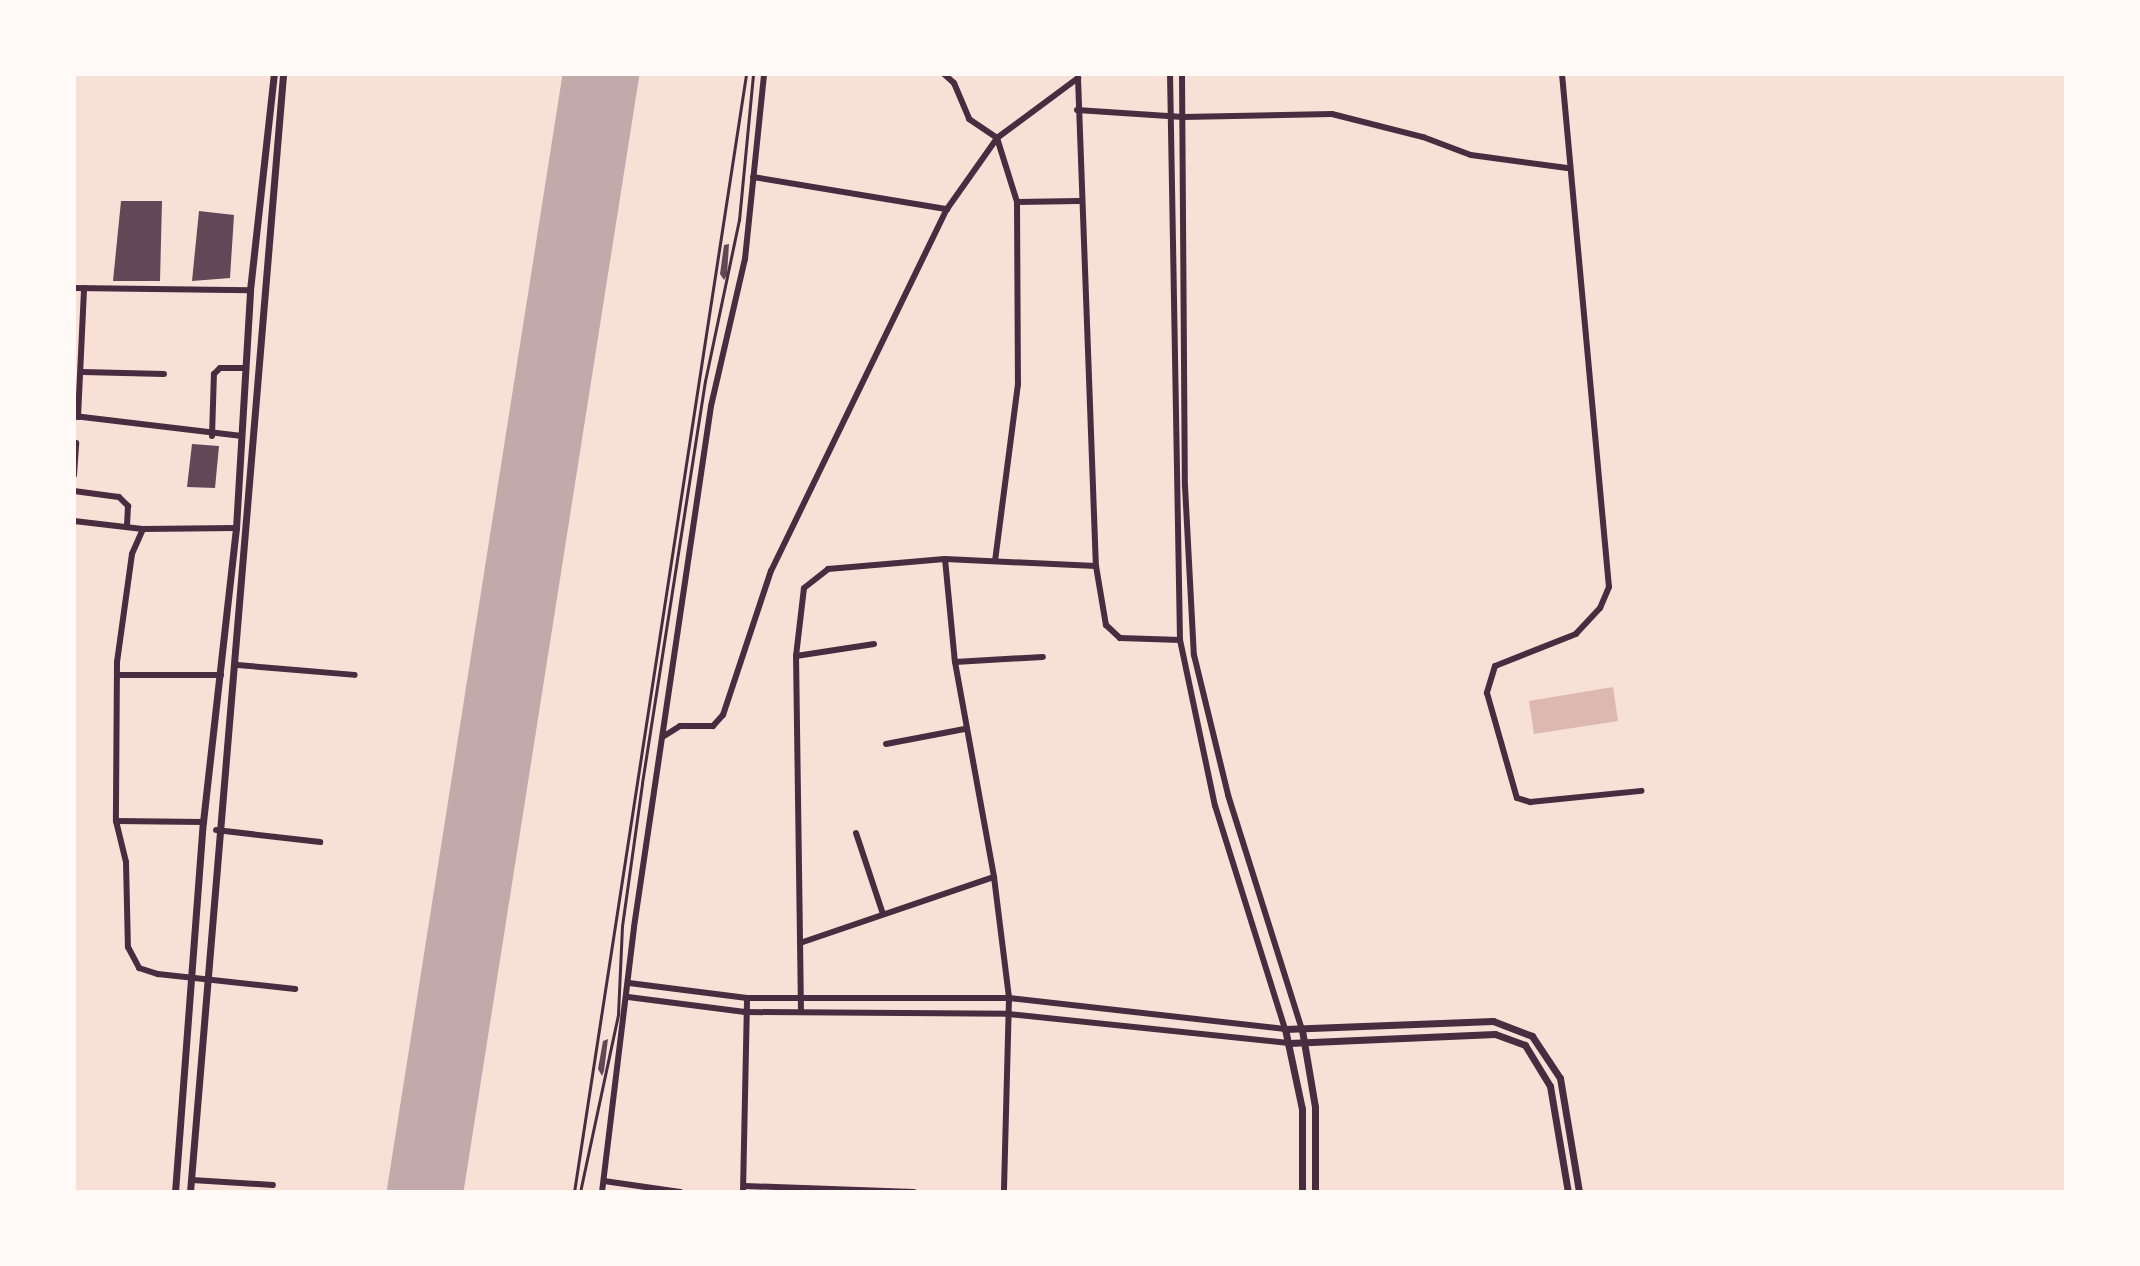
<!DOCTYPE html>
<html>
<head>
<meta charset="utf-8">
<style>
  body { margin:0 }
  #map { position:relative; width:2140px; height:1266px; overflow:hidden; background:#f7e1d7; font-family:"DejaVu Sans",sans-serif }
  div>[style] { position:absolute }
  .water>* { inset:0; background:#dcb8b0 }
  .runway>* { height:76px; margin:-38px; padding:0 38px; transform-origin:38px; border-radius:38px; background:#c3aaaa }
  .building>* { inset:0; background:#644757 }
  .service>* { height:3px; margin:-1.5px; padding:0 1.5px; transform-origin:1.5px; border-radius:1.5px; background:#4a2c40 }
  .minor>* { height:6px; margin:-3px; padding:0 3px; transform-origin:3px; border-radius:3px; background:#4a2c40 }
  .tertiary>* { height:7px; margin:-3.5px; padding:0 3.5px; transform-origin:3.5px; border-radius:3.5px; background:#4a2c40 }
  span { translate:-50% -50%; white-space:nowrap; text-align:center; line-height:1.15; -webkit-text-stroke:8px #fffaf5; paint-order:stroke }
  .frame { position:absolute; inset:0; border:76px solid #fffaf5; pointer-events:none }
</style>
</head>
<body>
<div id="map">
  <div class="water">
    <div style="clip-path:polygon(1613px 687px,1618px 721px,1534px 734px,1529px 701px)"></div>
  </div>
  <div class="runway">
    <div style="left:425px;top:1192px;width:1132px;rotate:-81.05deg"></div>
  </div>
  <div class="building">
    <div style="clip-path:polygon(121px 201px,162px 201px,160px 281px,113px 281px)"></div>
    <div style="clip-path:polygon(199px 211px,234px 215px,230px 278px,192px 281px)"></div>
    <div style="clip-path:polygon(729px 244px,727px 275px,724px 280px,720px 274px,724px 245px)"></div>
    <div style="clip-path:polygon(192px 444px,219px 446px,215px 488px,187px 487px)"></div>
    <div style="clip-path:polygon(608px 1039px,604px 1071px,602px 1076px,598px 1069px,603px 1041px)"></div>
  </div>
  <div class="service">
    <div style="left:574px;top:1192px;width:1131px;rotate:-81.25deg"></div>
    <div style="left:580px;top:1192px;width:182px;rotate:-77.9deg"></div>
    <div style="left:618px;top:1014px;width:88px;rotate:-87.4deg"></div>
    <div style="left:622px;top:926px;width:144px;rotate:-82deg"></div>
    <div style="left:642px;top:783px;width:407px;rotate:-81.1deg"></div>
    <div style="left:705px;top:381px;width:165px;rotate:-78.1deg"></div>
    <div style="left:739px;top:220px;width:147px;rotate:-84.5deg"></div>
  </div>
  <div class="minor">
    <div style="left:944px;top:74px;width:13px;rotate:42deg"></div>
    <div style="left:954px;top:83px;width:39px;rotate:67deg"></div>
    <div style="left:969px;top:119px;width:34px;rotate:34deg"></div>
    <div style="left:997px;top:138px;width:67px;rotate:72.6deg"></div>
    <div style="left:1017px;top:202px;width:182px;rotate:89.7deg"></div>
    <div style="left:1018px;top:384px;width:177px;rotate:97.4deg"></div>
    <div style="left:1182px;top:74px;width:412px;rotate:89.6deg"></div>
    <div style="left:1185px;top:486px;width:169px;rotate:87deg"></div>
    <div style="left:1194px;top:655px;width:144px;rotate:76.3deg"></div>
    <div style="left:1228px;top:795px;width:246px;rotate:72.5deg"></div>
    <div style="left:1562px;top:74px;width:515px;rotate:84.77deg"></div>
    <div style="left:1609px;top:587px;width:23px;rotate:113deg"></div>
    <div style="left:1600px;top:608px;width:35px;rotate:133deg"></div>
    <div style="left:1576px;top:634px;width:87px;rotate:158.4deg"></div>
    <div style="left:1495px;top:666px;width:28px;rotate:107deg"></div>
    <div style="left:1487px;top:693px;width:109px;rotate:74.1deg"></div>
    <div style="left:1517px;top:798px;width:14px;rotate:17deg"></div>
    <div style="left:1530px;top:802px;width:112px;rotate:-5.7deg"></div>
    <div style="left:1078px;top:78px;width:488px;rotate:87.9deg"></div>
    <div style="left:1096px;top:566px;width:60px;rotate:80.4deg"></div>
    <div style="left:1106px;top:625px;width:19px;rotate:43deg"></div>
    <div style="left:1120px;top:638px;width:60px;rotate:1.9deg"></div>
    <div style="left:1077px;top:110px;width:106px;rotate:3.8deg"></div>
    <div style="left:1183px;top:117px;width:149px;rotate:-1.2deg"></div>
    <div style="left:1332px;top:114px;width:94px;rotate:14.2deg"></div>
    <div style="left:1423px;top:137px;width:51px;rotate:20.6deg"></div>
    <div style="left:1471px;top:155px;width:97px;rotate:7.7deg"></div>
    <div style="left:753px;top:177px;width:197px;rotate:9.4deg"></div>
    <div style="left:1017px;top:202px;width:62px;rotate:-0.9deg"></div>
    <div style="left:74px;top:288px;width:176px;rotate:0.7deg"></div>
    <div style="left:83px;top:372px;width:81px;rotate:1.4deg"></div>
    <div style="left:74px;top:416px;width:169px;rotate:6.8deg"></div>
    <div style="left:78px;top:417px;width:129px;rotate:-87.3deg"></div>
    <div style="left:212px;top:436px;width:62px;rotate:-88.2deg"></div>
    <div style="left:214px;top:374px;width:8px;rotate:-45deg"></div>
    <div style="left:220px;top:368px;width:26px"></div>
    <div style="left:74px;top:475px;width:32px;rotate:-86deg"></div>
    <div style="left:74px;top:491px;width:45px;rotate:7.6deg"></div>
    <div style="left:119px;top:497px;width:13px;rotate:45deg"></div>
    <div style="left:128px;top:506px;width:20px;rotate:93deg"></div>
    <div style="left:74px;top:521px;width:69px;rotate:6.6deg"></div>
    <div style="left:236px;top:528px;width:93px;rotate:179.4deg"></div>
    <div style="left:143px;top:529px;width:27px;rotate:114deg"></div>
    <div style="left:132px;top:554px;width:109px;rotate:97.9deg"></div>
    <div style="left:117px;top:662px;width:159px;rotate:90.4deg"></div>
    <div style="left:116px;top:821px;width:42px;rotate:76.3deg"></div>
    <div style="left:126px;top:862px;width:85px;rotate:88.7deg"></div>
    <div style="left:128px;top:947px;width:24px;rotate:62deg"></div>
    <div style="left:139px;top:968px;width:20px;rotate:18deg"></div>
    <div style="left:158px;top:974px;width:138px;rotate:6.2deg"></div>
    <div style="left:945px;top:559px;width:103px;rotate:84.5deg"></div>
    <div style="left:955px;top:662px;width:219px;rotate:79.7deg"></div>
    <div style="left:994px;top:877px;width:122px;rotate:82.9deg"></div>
    <div style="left:1009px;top:998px;width:194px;rotate:91.5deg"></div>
    <div style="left:796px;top:656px;width:79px;rotate:-8.7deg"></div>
    <div style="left:955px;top:662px;width:88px;rotate:-3.3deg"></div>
    <div style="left:237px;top:665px;width:118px;rotate:4.8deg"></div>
    <div style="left:119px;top:675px;width:102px"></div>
    <div style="left:664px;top:736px;width:19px;rotate:-32deg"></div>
    <div style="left:680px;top:726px;width:33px"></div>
    <div style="left:713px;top:726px;width:15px;rotate:-48deg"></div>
    <div style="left:723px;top:715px;width:152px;rotate:-71.6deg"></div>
    <div style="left:771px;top:571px;width:403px;rotate:-64.1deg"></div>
    <div style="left:947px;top:209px;width:87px;rotate:-54.8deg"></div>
    <div style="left:997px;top:138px;width:101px;rotate:-36.5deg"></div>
    <div style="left:886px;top:744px;width:80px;rotate:-10.8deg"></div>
    <div style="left:116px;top:821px;width:87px;rotate:0.7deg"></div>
    <div style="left:216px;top:830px;width:105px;rotate:6.6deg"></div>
    <div style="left:856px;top:833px;width:85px;rotate:71.6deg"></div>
    <div style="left:800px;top:943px;width:205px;rotate:-18.8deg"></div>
    <div style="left:629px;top:983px;width:119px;rotate:7.2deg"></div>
    <div style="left:747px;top:998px;width:262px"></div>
    <div style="left:1009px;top:998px;width:278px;rotate:6.4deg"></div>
    <div style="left:1285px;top:1029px;width:234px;rotate:-107.4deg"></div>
    <div style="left:1215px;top:806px;width:170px;rotate:-101.9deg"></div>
    <div style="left:1180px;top:640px;width:566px;rotate:-91.01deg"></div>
    <div style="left:628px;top:997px;width:118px;rotate:7.3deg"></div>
    <div style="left:745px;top:1012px;width:263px;rotate:0.4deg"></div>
    <div style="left:1008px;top:1014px;width:282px;rotate:5.9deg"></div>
    <div style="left:801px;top:1012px;width:356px;rotate:-90.8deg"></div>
    <div style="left:796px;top:656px;width:68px;rotate:-83.3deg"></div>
    <div style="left:804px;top:588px;width:31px;rotate:-38deg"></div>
    <div style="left:828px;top:569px;width:117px;rotate:-4.9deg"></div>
    <div style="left:945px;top:559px;width:151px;rotate:2.7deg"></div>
    <div style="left:192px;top:1180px;width:81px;rotate:3.5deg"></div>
    <div style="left:604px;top:1181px;width:77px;rotate:8.2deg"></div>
    <div style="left:745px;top:1186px;width:169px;rotate:2deg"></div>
    <div style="left:602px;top:1192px;width:267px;rotate:-83.1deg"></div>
    <div style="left:634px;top:927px;width:527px;rotate:-81.59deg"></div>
    <div style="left:711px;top:406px;width:151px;rotate:-77deg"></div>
    <div style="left:745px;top:259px;width:186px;rotate:-84.1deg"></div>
    <div style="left:743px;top:1192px;width:194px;rotate:-88.8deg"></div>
  </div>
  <div class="tertiary">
    <div style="left:1302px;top:1030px;width:78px;rotate:80.4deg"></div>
    <div style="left:1315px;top:1107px;width:85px;rotate:90deg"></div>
    <div style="left:1289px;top:1043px;width:206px;rotate:-2.5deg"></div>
    <div style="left:1495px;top:1034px;width:32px;rotate:20deg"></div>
    <div style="left:1525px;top:1045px;width:48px;rotate:58.6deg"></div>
    <div style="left:1550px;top:1086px;width:108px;rotate:80.4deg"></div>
    <div style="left:175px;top:1192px;width:371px;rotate:-85.7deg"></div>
    <div style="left:203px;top:822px;width:296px;rotate:-83.6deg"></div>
    <div style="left:236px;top:528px;width:238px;rotate:-86.6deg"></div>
    <div style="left:250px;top:290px;width:217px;rotate:-83.7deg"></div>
    <div style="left:190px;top:1192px;width:1122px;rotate:-85.24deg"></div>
    <div style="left:1302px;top:1192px;width:83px;rotate:-90deg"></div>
    <div style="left:1302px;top:1109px;width:82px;rotate:-102deg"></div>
    <div style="left:1285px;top:1029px;width:208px;rotate:-2.2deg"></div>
    <div style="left:1493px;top:1021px;width:42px;rotate:21deg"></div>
    <div style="left:1532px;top:1036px;width:50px;rotate:56.3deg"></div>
    <div style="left:1560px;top:1078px;width:116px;rotate:80.5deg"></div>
  </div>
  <div class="frame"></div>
</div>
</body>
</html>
